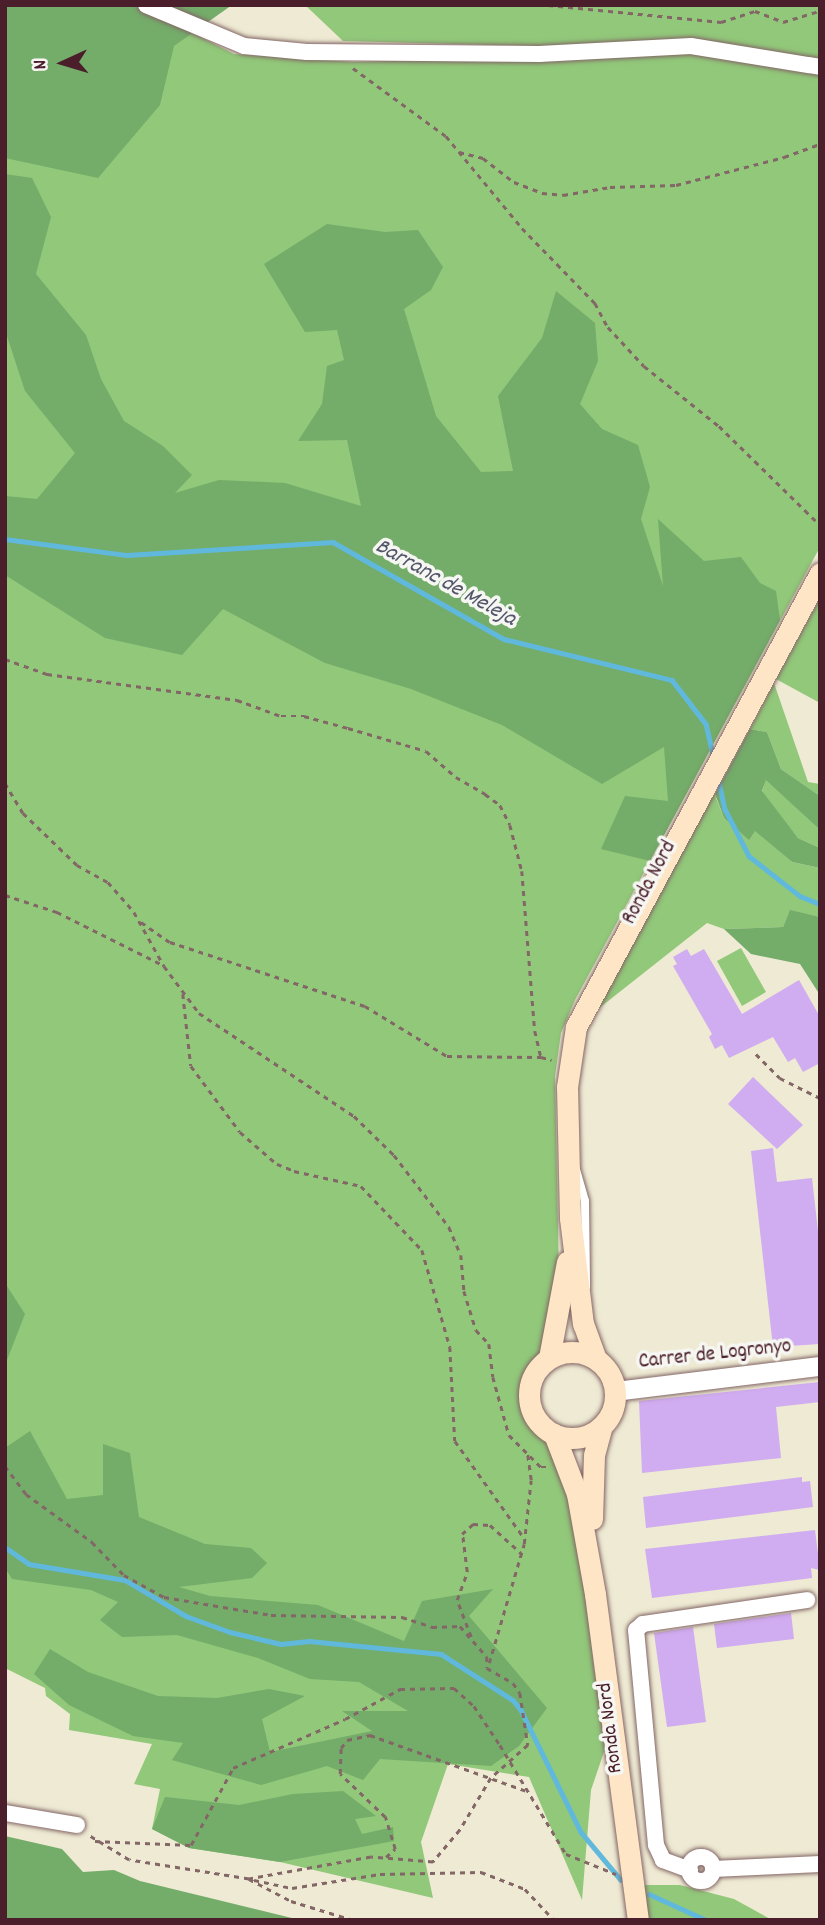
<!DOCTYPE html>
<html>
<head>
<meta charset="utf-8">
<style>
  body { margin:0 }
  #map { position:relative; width:825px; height:1925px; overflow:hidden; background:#eeead3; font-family:Dekko,sans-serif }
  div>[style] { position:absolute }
  .green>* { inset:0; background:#91c87a }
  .forest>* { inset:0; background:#74ac6a }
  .stream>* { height:4.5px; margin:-2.25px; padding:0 2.25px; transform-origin:2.25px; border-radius:2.25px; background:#60b9dd }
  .building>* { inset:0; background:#d0acf0 }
  .path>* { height:2.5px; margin-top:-1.25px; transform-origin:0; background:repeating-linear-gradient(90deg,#836666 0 5px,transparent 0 10px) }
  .roads { filter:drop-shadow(0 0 2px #836666) drop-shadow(0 0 2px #836666) }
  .service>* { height:8px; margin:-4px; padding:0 4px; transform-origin:4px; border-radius:4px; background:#fff }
  .minor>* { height:16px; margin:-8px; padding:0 8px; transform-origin:8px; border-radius:8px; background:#fff }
  .minor>.ring { margin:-8px; padding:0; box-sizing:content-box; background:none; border:16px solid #fff; border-radius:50% }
  .tertiary>* { height:19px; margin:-9.5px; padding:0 9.5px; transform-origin:9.5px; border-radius:9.5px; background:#fff }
  .secondary>* { height:21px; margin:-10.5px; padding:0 10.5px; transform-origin:10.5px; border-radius:10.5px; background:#fee5c5 }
  .secondary>.ring { margin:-10.5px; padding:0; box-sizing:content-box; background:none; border:21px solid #fee5c5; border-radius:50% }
  span { translate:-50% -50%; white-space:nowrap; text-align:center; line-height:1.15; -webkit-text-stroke:7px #f6f6f2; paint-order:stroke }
  .street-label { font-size:21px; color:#4a1f2b }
  .water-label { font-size:23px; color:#525569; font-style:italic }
  .frame { position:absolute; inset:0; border:7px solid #4a1f2b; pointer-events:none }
  .north { position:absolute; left:28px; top:28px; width:70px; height:70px; -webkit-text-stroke:5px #f6f6f2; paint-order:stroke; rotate:266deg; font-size:19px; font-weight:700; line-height:28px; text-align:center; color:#4a1f2b }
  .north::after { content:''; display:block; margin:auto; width:24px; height:32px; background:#4a1f2b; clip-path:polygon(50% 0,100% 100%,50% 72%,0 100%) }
</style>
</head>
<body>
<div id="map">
  <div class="green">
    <div style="clip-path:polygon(5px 5px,137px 5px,234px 54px,353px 62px,690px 52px,820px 72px,820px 547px,575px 1000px,561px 1033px,555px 1076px,559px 1276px,544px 1349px,522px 1378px,520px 1399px,526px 1418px,554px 1450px,575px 1519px,605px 1749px,591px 1790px,582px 1900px,529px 1777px,448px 1764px,421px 1842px,433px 1898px,280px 1862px,189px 1848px,152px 1829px,160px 1789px,134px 1784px,152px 1744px,69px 1730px,70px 1714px,46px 1696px,45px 1688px,5px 1668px)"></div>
    <div style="clip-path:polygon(305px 5px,820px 5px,820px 59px,692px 41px,570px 47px,343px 41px)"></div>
    <div style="clip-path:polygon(820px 598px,820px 703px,776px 679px)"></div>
    <div style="clip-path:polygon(774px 683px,808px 782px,820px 784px,820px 796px,781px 769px,767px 732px,750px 729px)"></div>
    <div style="clip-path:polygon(766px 779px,820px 830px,820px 848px,798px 838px,781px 817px,762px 792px)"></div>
    <div style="clip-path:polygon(714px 793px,724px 818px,749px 839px,755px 830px,792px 862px,820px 868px,820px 917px,790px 911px,783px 927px,724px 929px,707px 923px,598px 1009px)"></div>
    <div style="clip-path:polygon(741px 948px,766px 992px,742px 1006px,717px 961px)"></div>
    <div style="clip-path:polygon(641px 1885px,680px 1885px,734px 1899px,772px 1920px,647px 1920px)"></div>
  </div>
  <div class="forest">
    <div style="clip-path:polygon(5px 5px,232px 5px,174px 46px,160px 105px,98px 178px,5px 158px)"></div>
    <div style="clip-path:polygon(5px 174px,32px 178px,51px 217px,36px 274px,86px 335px,101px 379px,124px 421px,163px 446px,192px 475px,175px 493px,219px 480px,285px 483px,361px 506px,347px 440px,298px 441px,322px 404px,327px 366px,344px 360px,337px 330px,305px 332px,264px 264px,327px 224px,385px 232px,418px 230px,443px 267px,431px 290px,404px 309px,436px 416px,481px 472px,513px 471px,498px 396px,542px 338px,556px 291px,595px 323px,598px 361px,580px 404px,602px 429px,638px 445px,650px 487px,641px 519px,663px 586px,658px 519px,704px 561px,741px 557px,760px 583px,776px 591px,780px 620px,650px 861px,601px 849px,625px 796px,668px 801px,664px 747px,602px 784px,502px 725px,411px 689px,325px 663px,223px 609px,182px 655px,105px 638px,5px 575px,5px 496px,37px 499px,75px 453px,25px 391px,5px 330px)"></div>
    <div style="clip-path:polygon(750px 729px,767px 732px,781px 769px,820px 796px,820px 830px,766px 780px,762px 791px,798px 838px,820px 848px,820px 868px,792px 862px,755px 831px,749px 840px,724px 818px,715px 794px)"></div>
    <div style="clip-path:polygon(790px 910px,820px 917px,820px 995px,800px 964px,751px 954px,724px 929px,783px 927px)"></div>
    <div style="clip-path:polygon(5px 1283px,25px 1314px,5px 1365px)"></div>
    <div style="clip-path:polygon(30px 1431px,67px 1499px,103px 1495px,103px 1444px,130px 1453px,139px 1517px,205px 1544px,251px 1548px,267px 1563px,252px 1578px,179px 1587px,210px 1596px,318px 1605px,404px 1641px,422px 1601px,493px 1589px,469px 1616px,547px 1708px,519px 1746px,491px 1766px,380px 1759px,363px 1780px,327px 1766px,261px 1785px,172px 1760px,183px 1743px,133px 1736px,69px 1705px,34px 1674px,50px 1649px,88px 1672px,158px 1696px,217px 1698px,269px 1689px,305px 1696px,262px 1719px,270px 1752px,372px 1731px,342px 1711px,408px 1711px,359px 1682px,310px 1679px,258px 1658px,177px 1635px,122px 1637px,100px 1620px,118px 1602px,91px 1590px,12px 1579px,5px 1568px,5px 1448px)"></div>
    <div style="clip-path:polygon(343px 1791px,376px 1816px,355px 1819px,362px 1834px,393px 1827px,394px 1841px,280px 1862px,189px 1848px,152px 1829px,165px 1797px,239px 1805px,293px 1794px)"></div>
    <div style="clip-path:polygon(5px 1836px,62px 1849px,83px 1872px,114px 1870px,140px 1881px,300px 1920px,5px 1920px)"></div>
  </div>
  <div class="stream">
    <div style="left:5px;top:539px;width:123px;rotate:7.5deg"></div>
    <div style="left:127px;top:555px;width:206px;rotate:-3.6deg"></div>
    <div style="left:333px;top:542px;width:197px;rotate:29.6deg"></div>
    <div style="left:504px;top:639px;width:173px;rotate:13.7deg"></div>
    <div style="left:672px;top:680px;width:56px;rotate:52.3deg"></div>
    <div style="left:706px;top:724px;width:32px;rotate:77deg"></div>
    <div style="left:718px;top:777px;width:33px;rotate:78deg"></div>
    <div style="left:725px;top:809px;width:53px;rotate:62.9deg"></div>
    <div style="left:749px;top:856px;width:65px;rotate:38.1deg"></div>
    <div style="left:800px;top:896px;width:22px;rotate:22deg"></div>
    <div style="left:5px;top:1547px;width:29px;rotate:35deg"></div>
    <div style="left:29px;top:1564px;width:97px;rotate:9.5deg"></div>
    <div style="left:125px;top:1580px;width:71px;rotate:30.5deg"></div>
    <div style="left:186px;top:1616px;width:47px;rotate:20deg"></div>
    <div style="left:230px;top:1632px;width:52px;rotate:13.2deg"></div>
    <div style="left:281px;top:1644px;width:28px;rotate:-6deg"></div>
    <div style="left:309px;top:1641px;width:133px;rotate:5.6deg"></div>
    <div style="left:441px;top:1654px;width:85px;rotate:32.6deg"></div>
    <div style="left:513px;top:1700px;width:13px;rotate:51deg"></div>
    <div style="left:521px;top:1710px;width:136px;rotate:63.8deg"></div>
    <div style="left:581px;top:1832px;width:62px;rotate:50.2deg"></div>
    <div style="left:649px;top:1894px;width:63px;rotate:24.5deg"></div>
  </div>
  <div class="building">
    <div style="clip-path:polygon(687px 949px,691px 956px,704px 949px,742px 1014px,799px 980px,820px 1017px,820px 1063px,803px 1072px,795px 1058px,788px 1062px,773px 1037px,729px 1058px,722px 1045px,715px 1049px,709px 1037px,712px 1034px,673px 966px,677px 964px,673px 957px)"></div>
    <div style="clip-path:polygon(753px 1077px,803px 1125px,777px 1149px,728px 1104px)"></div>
    <div style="clip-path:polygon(773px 1148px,777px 1182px,812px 1178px,820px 1249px,820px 1344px,773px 1347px,751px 1151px)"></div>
    <div style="clip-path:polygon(820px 1382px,820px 1402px,776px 1407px,781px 1458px,642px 1473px,639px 1401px)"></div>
    <div style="clip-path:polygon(802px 1477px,802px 1482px,810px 1481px,813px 1507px,646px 1528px,643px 1497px)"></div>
    <div style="clip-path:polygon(815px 1530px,820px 1570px,811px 1568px,812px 1578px,652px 1598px,645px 1549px)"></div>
    <div style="clip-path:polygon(791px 1613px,794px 1639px,717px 1648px,714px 1624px)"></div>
    <div style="clip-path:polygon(693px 1627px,706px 1722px,667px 1727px,654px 1633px)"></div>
  </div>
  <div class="path">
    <div style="left:548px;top:5px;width:174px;rotate:5.6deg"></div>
    <div style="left:721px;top:22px;width:36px;rotate:-18deg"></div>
    <div style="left:755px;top:11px;width:30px;rotate:21deg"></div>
    <div style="left:783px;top:22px;width:39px;rotate:-17deg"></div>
    <div style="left:353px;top:68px;width:115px;rotate:36.2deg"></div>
    <div style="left:446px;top:136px;width:119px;rotate:50.4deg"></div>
    <div style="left:522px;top:228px;width:105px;rotate:45.8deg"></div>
    <div style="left:595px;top:303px;width:27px;rotate:62deg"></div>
    <div style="left:608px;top:327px;width:53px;rotate:47.3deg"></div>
    <div style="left:644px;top:366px;width:96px;rotate:38.7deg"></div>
    <div style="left:719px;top:426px;width:141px;rotate:44.4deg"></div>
    <div style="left:459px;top:152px;width:25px;rotate:14deg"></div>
    <div style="left:483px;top:158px;width:39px;rotate:38deg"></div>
    <div style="left:514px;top:182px;width:30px;rotate:21deg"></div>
    <div style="left:542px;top:193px;width:21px;rotate:5deg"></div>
    <div style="left:563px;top:195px;width:48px;rotate:-9.7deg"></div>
    <div style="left:610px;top:187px;width:66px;rotate:-1.7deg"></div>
    <div style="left:676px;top:185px;width:112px;rotate:-14.5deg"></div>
    <div style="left:784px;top:157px;width:38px;rotate:-20deg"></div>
    <div style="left:5px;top:659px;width:45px;rotate:19.7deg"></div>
    <div style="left:47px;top:674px;width:192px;rotate:7.8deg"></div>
    <div style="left:237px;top:700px;width:47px;rotate:20deg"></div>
    <div style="left:281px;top:716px;width:23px"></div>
    <div style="left:304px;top:716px;width:46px;rotate:15.3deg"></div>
    <div style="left:348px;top:728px;width:81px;rotate:16.4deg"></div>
    <div style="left:426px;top:751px;width:40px;rotate:41deg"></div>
    <div style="left:456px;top:777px;width:34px;rotate:30deg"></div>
    <div style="left:485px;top:794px;width:19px;rotate:36deg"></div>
    <div style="left:500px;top:805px;width:22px;rotate:63deg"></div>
    <div style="left:510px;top:825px;width:48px;rotate:75.4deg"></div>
    <div style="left:522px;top:871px;width:161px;rotate:85.4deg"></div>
    <div style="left:535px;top:1031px;width:27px;rotate:77deg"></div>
    <div style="left:541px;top:1057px;width:11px;rotate:15deg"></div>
    <div style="left:5px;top:783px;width:35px;rotate:59deg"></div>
    <div style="left:23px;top:813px;width:75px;rotate:43.9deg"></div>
    <div style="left:77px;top:865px;width:35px;rotate:29deg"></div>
    <div style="left:108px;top:882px;width:40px;rotate:49deg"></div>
    <div style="left:134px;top:912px;width:62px;rotate:60.9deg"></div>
    <div style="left:164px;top:966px;width:59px;rotate:53.3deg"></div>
    <div style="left:199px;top:1013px;width:186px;rotate:33.6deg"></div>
    <div style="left:354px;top:1116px;width:56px;rotate:44.3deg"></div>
    <div style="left:394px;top:1155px;width:91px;rotate:52.6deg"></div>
    <div style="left:449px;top:1227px;width:30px;rotate:67deg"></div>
    <div style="left:461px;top:1255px;width:36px;rotate:85deg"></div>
    <div style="left:464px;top:1291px;width:41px;rotate:72.9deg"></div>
    <div style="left:476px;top:1330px;width:19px;rotate:47deg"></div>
    <div style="left:489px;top:1344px;width:33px;rotate:83deg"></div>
    <div style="left:493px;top:1377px;width:60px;rotate:74.6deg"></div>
    <div style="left:509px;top:1435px;width:45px;rotate:45deg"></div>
    <div style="left:541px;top:1467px;width:7px"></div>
    <div style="left:5px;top:895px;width:55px;rotate:18.1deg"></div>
    <div style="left:57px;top:912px;width:116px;rotate:26.6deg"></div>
    <div style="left:141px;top:922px;width:35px;rotate:35deg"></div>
    <div style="left:170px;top:942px;width:205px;rotate:18.2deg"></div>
    <div style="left:365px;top:1006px;width:96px;rotate:31.4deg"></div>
    <div style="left:447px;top:1056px;width:94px;rotate:0.6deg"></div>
    <div style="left:183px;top:994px;width:72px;rotate:83.7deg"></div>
    <div style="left:191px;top:1066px;width:82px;rotate:53.4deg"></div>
    <div style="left:240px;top:1132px;width:49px;rotate:40.9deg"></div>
    <div style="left:277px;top:1164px;width:18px;rotate:22deg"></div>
    <div style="left:294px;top:1171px;width:69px;rotate:12.6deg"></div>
    <div style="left:361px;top:1186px;width:88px;rotate:46.4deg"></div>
    <div style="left:422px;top:1250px;width:101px;rotate:73.9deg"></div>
    <div style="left:450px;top:1347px;width:94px;rotate:87deg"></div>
    <div style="left:455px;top:1441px;width:120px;rotate:54.5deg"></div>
    <div style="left:756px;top:1054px;width:34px;rotate:45deg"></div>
    <div style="left:780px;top:1078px;width:45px;rotate:26.6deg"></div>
    <div style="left:618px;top:1421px;width:15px;rotate:-70deg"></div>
    <div style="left:5px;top:1466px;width:35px;rotate:53deg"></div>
    <div style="left:26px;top:1494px;width:82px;rotate:36deg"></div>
    <div style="left:92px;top:1542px;width:46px;rotate:45.9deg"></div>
    <div style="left:124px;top:1575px;width:46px;rotate:28.8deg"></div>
    <div style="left:164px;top:1597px;width:109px;rotate:9.5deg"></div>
    <div style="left:271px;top:1615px;width:131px;rotate:0.9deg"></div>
    <div style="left:402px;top:1617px;width:32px;rotate:18deg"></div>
    <div style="left:432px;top:1627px;width:28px;rotate:-2deg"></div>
    <div style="left:460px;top:1626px;width:41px;rotate:48.9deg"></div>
    <div style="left:487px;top:1657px;width:11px;rotate:90deg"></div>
    <div style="left:487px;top:1668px;width:30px;rotate:30deg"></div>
    <div style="left:513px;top:1683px;width:12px;rotate:55deg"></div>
    <div style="left:520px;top:1693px;width:53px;rotate:81.3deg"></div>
    <div style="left:528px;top:1745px;width:50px;rotate:138.3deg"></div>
    <div style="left:491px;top:1778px;width:61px;rotate:120.8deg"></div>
    <div style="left:460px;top:1830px;width:42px;rotate:130.2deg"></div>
    <div style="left:433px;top:1862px;width:62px;rotate:-175.4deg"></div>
    <div style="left:371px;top:1857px;width:124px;rotate:169.8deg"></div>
    <div style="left:249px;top:1879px;width:121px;rotate:-171deg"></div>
    <div style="left:129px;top:1860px;width:48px;rotate:-148.6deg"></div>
    <div style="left:471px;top:1637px;width:40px;rotate:-111deg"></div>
    <div style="left:457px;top:1600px;width:30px;rotate:-70deg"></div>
    <div style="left:467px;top:1572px;width:38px;rotate:-97deg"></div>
    <div style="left:462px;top:1534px;width:15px;rotate:-42deg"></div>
    <div style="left:473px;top:1524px;width:17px;rotate:3deg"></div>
    <div style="left:490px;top:1525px;width:42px;rotate:42.1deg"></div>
    <div style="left:489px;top:1663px;width:124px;rotate:-73.6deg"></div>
    <div style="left:524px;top:1544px;width:64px;rotate:-83.8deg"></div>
    <div style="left:531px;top:1480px;width:28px;rotate:-98deg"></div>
    <div style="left:95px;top:1841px;width:96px;rotate:2.4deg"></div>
    <div style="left:191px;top:1845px;width:88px;rotate:-61.4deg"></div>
    <div style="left:233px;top:1768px;width:122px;rotate:-23.6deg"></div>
    <div style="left:345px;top:1719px;width:63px;rotate:-28.6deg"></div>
    <div style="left:400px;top:1689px;width:54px;rotate:-1.1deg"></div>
    <div style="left:454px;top:1688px;width:27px;rotate:42deg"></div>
    <div style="left:474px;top:1706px;width:47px;rotate:56.3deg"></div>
    <div style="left:500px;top:1745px;width:127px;rotate:58.8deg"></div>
    <div style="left:566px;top:1854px;width:54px;rotate:21.8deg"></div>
    <div style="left:386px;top:1857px;width:12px;rotate:-42deg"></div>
    <div style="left:395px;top:1849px;width:34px;rotate:-107deg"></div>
    <div style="left:385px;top:1817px;width:62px;rotate:-136.3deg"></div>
    <div style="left:340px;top:1774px;width:26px;rotate:-88deg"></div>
    <div style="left:341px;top:1748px;width:10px;rotate:-53deg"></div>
    <div style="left:347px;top:1740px;width:24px;rotate:-12deg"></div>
    <div style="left:370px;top:1735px;width:166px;rotate:19.7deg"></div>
    <div style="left:249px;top:1879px;width:47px;rotate:27.6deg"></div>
    <div style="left:291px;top:1901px;width:65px;rotate:17deg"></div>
    <div style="left:254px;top:1880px;width:39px;rotate:12deg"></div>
    <div style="left:292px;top:1888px;width:89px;rotate:-9deg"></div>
    <div style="left:380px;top:1874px;width:101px;rotate:-1.1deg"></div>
    <div style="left:481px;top:1872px;width:47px;rotate:21.1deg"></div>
    <div style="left:525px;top:1889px;width:42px;rotate:46.9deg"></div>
  </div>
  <div class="roads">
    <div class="service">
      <div style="left:575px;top:1166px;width:36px;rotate:74deg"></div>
      <div style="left:585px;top:1201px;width:86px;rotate:89.3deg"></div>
    </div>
    <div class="minor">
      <div style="left:146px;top:5px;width:106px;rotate:22.7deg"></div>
      <div style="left:244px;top:46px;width:63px;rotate:5.4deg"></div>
      <div style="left:307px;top:52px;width:232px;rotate:0.5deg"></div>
      <div style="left:539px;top:54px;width:152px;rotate:-3deg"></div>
      <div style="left:691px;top:46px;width:131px;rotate:9.2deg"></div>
      <div style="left:5px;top:1813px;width:73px;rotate:9.5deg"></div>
      <div class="ring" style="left:689px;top:1857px;width:8px;height:8px"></div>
      <div style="left:713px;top:1869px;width:107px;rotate:-2.7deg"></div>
      <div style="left:690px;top:1870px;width:29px;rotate:-160deg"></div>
      <div style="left:663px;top:1860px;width:17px;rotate:-115deg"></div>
      <div style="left:656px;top:1845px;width:216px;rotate:-95.3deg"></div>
      <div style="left:636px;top:1630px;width:9px;rotate:-41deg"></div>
      <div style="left:643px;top:1624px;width:166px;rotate:-8.3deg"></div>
    </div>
    <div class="tertiary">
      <div style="left:615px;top:1391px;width:207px;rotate:-7deg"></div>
    </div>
    <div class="secondary">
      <div class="ring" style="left:529px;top:1352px;width:65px;height:65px"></div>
      <div style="left:549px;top:1358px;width:98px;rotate:-79.4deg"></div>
      <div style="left:596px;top:1359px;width:37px;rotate:-110deg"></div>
      <div style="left:583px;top:1324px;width:107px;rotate:-97deg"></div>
      <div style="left:570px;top:1218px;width:131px;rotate:-91.3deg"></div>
      <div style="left:567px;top:1087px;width:61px;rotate:-81.5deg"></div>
      <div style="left:576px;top:1027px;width:515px;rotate:-61.74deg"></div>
      <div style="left:554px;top:1434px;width:64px;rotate:69deg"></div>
      <div style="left:577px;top:1494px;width:102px;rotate:79.8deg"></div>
      <div style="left:595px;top:1594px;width:329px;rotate:82.5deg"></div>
      <div style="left:592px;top:1519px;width:64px;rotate:-88.2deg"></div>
      <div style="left:594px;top:1455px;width:30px;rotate:-75deg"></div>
    </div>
  </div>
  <div class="street-label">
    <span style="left:650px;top:883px;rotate:-62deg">Ronda Nord</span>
    <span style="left:715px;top:1355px;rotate:-6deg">Carrer de Logronyo</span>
    <span style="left:611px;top:1728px;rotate:-97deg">Ronda Nord</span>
  </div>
  <div class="water-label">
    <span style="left:445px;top:584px;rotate:29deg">Barranc de Meleja</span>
  </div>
  <div class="frame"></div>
  <div class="north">N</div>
</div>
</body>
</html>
